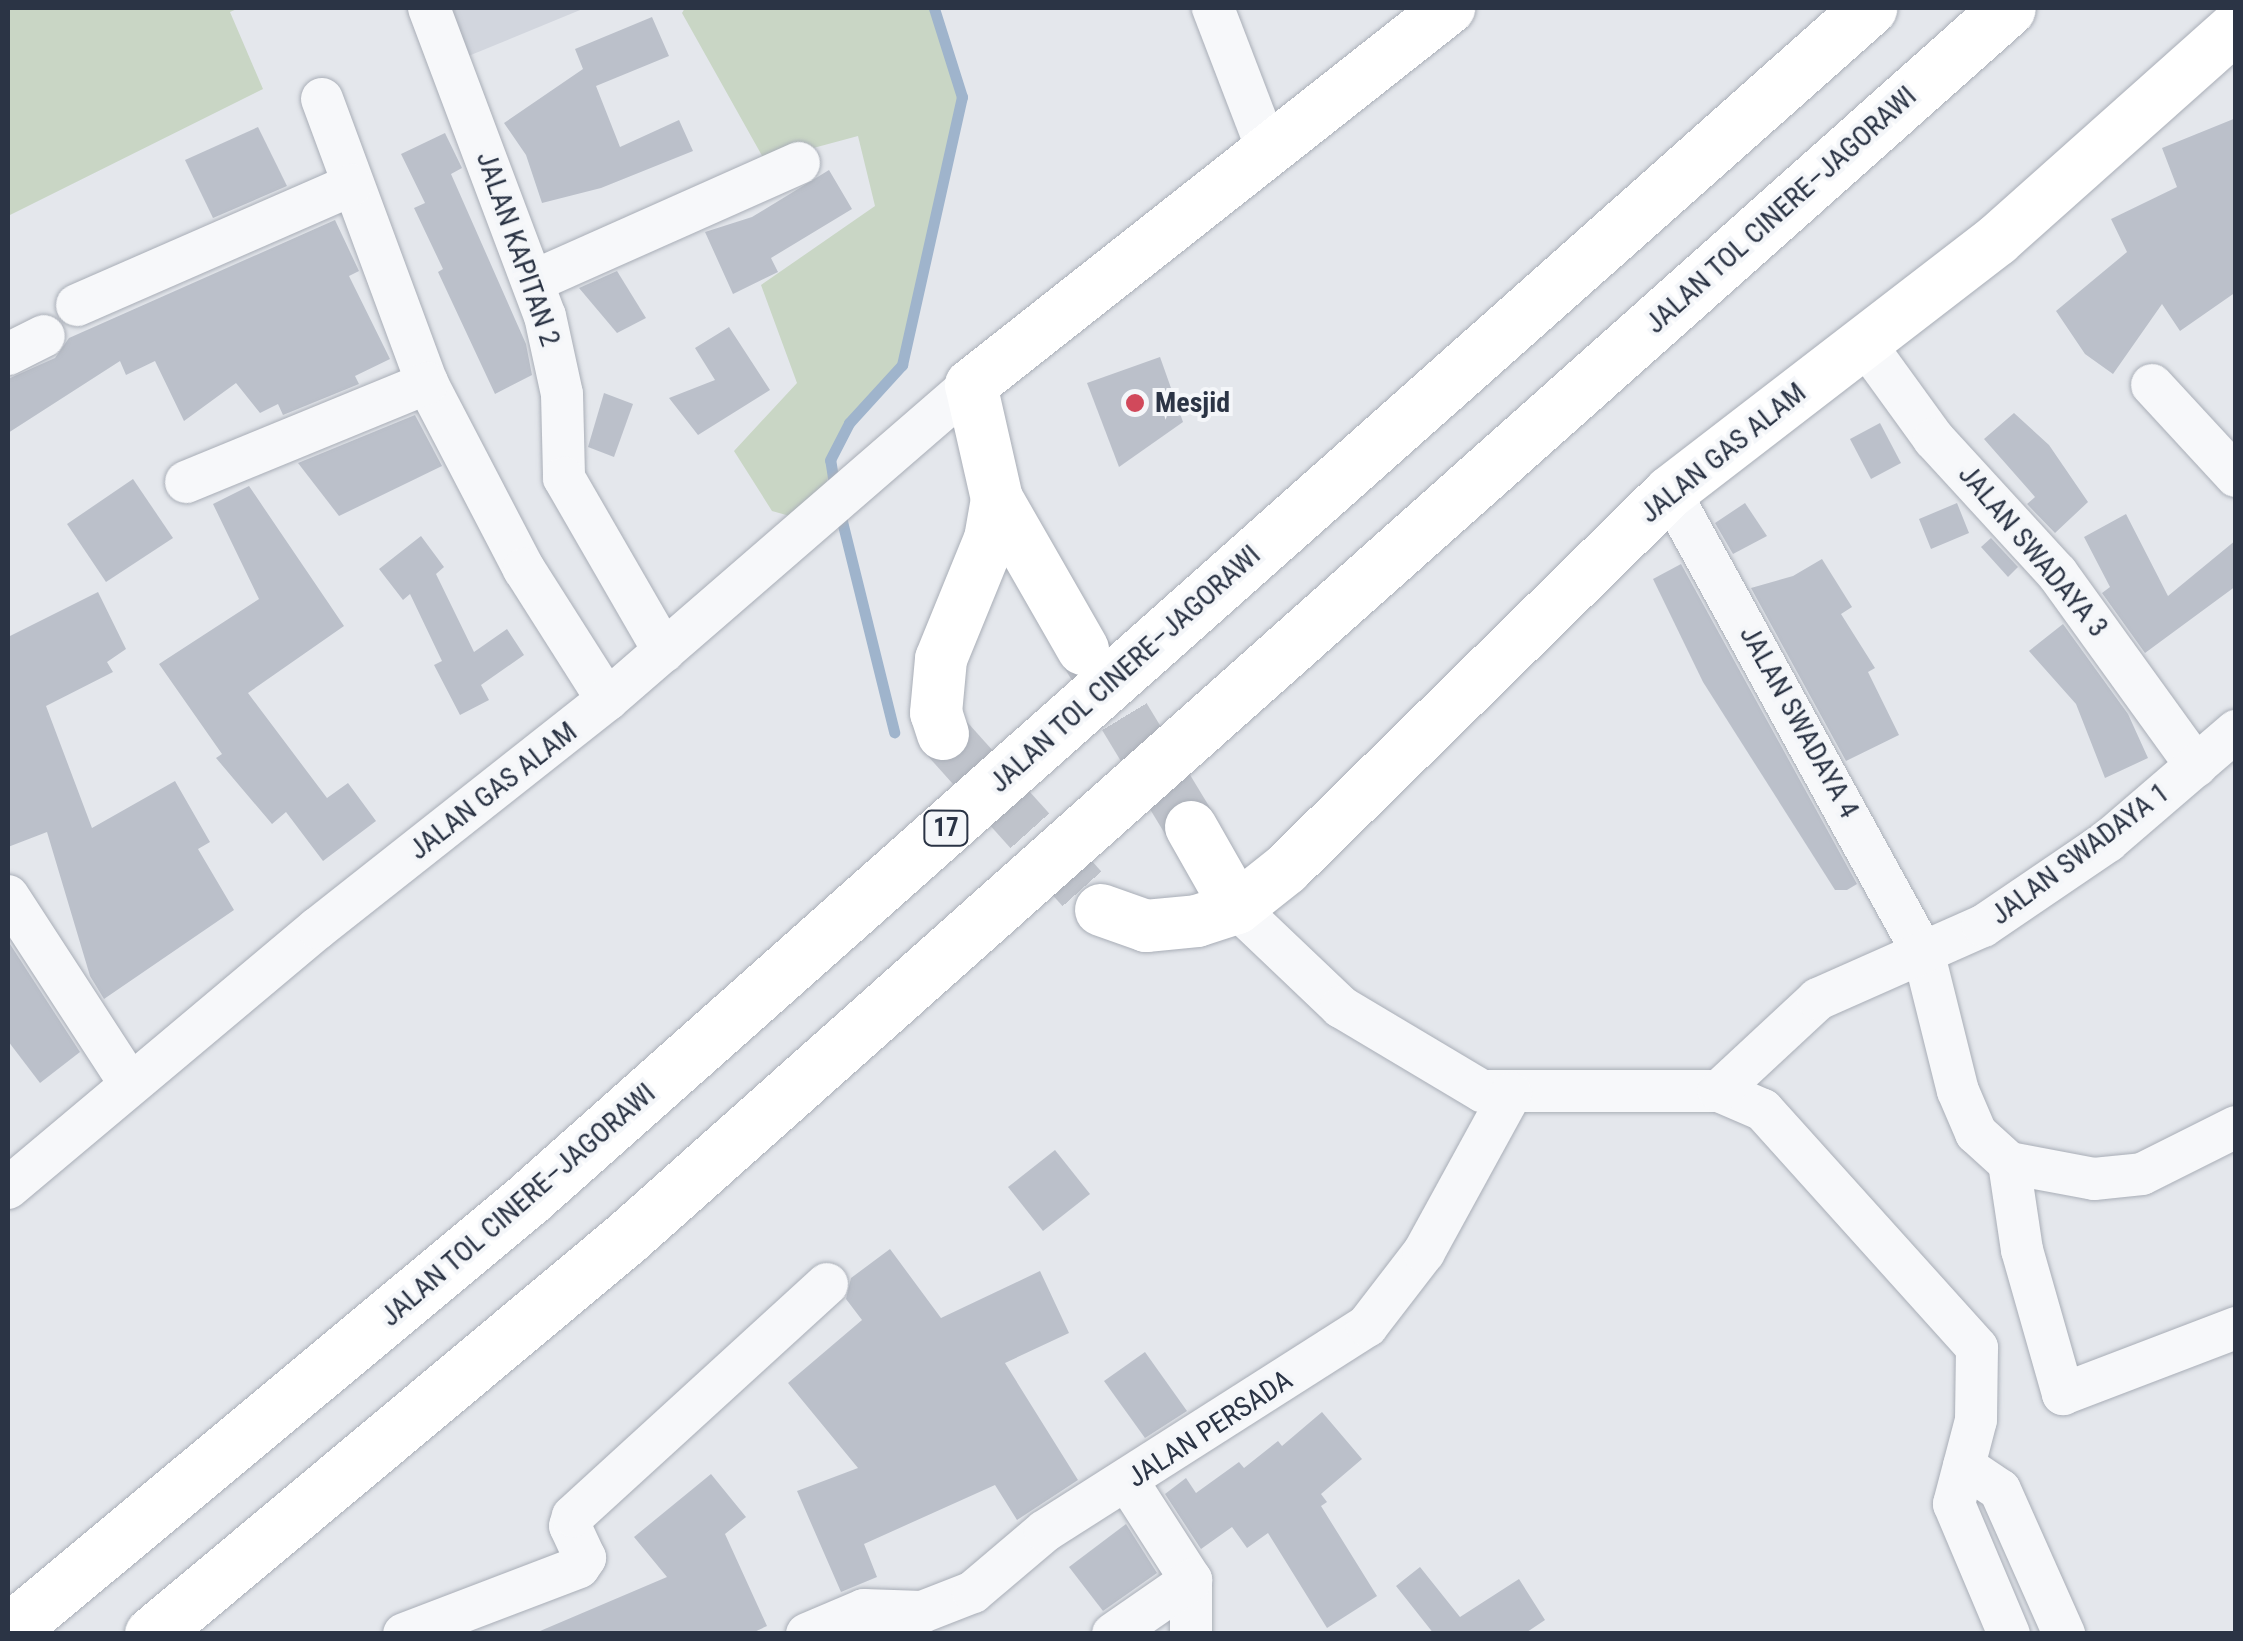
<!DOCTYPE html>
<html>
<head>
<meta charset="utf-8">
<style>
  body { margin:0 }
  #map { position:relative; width:2243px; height:1641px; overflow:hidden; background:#e4e7ec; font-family:"Roboto Condensed",sans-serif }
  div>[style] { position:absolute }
  .built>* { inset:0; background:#d2d6de }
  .green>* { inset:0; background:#c9d6c5 }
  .stream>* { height:11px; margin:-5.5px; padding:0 5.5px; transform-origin:5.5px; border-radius:5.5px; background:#9fb4cc }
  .building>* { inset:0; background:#bbc0ca }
  .major-tunnel>* { height:52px; margin-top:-26px; transform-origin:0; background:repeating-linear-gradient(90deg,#bfc3cb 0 52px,transparent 0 78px) }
  .roads { filter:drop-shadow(0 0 2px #a9aeb7) drop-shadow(0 0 2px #a9aeb7) }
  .minor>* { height:42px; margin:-21px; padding:0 21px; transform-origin:21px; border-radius:21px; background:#f7f8fa }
  .major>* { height:52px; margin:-26px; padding:0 26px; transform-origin:26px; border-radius:26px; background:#fff }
  .highway>* { height:55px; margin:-27.5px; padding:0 27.5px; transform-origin:27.5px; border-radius:27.5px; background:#fff }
  .dots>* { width:28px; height:28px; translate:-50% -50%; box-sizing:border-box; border:5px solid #f4f6f9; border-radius:50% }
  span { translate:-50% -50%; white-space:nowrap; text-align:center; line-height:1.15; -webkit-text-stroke:8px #f4f6f9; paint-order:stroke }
  .shield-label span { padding:2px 8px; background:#f4f6f9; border:2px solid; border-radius:8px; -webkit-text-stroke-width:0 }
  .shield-label { font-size:25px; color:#2b3445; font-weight:700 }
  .street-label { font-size:28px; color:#2b3445 }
  .poi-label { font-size:28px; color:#2b3445; font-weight:700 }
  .left { translate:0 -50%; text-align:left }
  .frame { position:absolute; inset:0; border:10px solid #2b3445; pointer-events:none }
</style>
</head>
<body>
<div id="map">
  <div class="built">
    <div style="clip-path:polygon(446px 8px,585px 8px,466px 57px)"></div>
  </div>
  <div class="green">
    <div style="clip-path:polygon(8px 8px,239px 8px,230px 12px,263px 89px,8px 216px)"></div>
    <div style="clip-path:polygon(685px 8px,934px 8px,962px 97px,902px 365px,849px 424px,811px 522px,772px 511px,734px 451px,797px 383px,761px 285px,875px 206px,858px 136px,765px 161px,682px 13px)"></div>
  </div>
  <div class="stream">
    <div style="left:835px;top:490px;width:30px;rotate:-99deg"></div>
    <div style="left:830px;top:460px;width:42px;rotate:-62.8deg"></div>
    <div style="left:849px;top:423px;width:79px;rotate:-47.6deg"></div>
    <div style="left:902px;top:365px;width:275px;rotate:-77.4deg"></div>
    <div style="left:962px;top:97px;width:93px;rotate:-107.5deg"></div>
    <div style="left:840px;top:513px;width:226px;rotate:76.1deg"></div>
  </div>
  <div class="building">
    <div style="clip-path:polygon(652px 17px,669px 56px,596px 86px,620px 147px,679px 120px,693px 151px,601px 188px,542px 203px,526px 155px,504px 123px,583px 69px,575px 49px)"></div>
    <div style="clip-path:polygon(2236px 118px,2236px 292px,2180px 331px,2162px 304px,2113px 374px,2085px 354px,2056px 311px,2127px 252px,2111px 219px,2177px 187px,2162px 148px)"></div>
    <div style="clip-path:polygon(258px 127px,287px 186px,213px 218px,185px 160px)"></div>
    <div style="clip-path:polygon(445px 133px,462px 168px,451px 174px,526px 344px,532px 375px,495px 394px,438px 272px,443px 269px,414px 208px,425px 203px,401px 154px)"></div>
    <div style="clip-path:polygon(829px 170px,852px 209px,771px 258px,778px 272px,733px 294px,705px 232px,752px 217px)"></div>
    <div style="clip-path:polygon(335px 220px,359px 271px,349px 276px,390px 359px,355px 376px,359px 384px,283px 415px,278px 404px,260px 413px,236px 383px,184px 421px,155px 361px,126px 375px,120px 361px,8px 433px,8px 379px,55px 358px,69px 338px)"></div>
    <div style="clip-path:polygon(617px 271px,646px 318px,617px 333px,579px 288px)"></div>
    <div style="clip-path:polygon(729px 327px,770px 390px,698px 435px,669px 398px,715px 380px,695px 348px)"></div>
    <div style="clip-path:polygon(1160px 357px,1183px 422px,1119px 467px,1087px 383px)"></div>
    <div style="clip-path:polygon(604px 393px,633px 404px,614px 457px,588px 447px)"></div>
    <div style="clip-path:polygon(2014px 413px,2049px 445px,2088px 502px,2055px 533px,2027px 504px,2035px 497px,1984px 439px)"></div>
    <div style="clip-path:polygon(415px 415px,442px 466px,339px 516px,298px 463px)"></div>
    <div style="clip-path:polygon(1880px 423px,1901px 463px,1871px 479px,1850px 439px)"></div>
    <div style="clip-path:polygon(133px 479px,173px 538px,106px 582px,67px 524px)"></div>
    <div style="clip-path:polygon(249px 486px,344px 626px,248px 693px,327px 798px,348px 783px,376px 821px,323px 861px,286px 812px,272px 824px,216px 758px,222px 754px,159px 664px,259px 599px,213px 504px)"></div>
    <div style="clip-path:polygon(1745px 503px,1767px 536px,1733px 554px,1715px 523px)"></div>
    <div style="clip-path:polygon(1957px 503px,1969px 533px,1931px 549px,1919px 519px)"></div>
    <div style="clip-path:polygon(2126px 514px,2168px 596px,2236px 540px,2236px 586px,2145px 653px,2102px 593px,2110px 587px,2084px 537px)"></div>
    <div style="clip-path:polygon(421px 536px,444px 567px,436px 574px,474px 652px,507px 629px,524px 655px,481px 685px,489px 700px,460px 715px,434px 665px,442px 661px,410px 594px,403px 600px,379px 569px)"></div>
    <div style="clip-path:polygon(1991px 538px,2018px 567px,2008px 577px,1981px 547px)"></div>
    <div style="clip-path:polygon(1822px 559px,1852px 607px,1841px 614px,1875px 668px,1868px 672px,1899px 735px,1846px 761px,1751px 588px,1793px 576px)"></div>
    <div style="clip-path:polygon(1681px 564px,1857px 884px,1847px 890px,1835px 890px,1703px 682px,1653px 579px)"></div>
    <div style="clip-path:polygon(98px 592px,126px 649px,107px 662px,113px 672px,46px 706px,92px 828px,175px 781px,210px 842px,198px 849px,234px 910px,104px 999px,90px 976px,47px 832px,8px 847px,8px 637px)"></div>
    <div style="clip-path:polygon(2063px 624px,2128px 714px,2148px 758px,2105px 778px,2076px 704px,2029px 651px)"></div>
    <div style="clip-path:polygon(8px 941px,80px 1052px,40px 1083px,8px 1041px)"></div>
    <div style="clip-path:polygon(1055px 1150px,1090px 1194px,1043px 1231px,1008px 1187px)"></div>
    <div style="clip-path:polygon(890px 1249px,941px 1318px,1040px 1271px,1069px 1333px,1005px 1363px,1078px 1480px,1017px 1520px,995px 1485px,864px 1544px,877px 1577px,841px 1592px,797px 1491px,858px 1468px,788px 1383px,862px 1320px,846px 1299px,851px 1278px)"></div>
    <div style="clip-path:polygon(1145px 1352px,1187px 1411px,1145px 1438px,1104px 1381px)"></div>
    <div style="clip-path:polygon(1322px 1412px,1362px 1459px,1321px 1494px,1327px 1502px,1321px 1506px,1377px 1596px,1327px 1628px,1268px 1533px,1247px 1548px,1232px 1527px,1201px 1549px,1165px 1494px,1186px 1478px,1196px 1493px,1239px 1462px,1244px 1468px,1278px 1441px,1282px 1446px)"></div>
    <div style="clip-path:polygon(711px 1474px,746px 1517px,725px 1534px,767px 1626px,750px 1634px,533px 1634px,667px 1577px,634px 1537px)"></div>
    <div style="clip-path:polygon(1126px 1524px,1157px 1573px,1103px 1611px,1069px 1567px)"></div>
    <div style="clip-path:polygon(1420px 1567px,1460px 1617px,1519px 1579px,1545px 1620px,1524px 1634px,1434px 1634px,1396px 1586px)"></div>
  </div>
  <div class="major-tunnel">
    <div style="left:1084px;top:650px;width:207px;rotate:58.8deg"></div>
    <div style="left:943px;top:734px;width:237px;rotate:48.1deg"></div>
  </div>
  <div class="roads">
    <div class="minor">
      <div style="left:429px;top:8px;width:329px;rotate:69.4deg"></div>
      <div style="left:545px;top:316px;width:80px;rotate:77.7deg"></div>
      <div style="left:562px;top:394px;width:84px;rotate:88.6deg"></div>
      <div style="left:564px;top:478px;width:200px;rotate:60deg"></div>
      <div style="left:1213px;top:8px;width:153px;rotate:69deg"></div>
      <div style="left:322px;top:99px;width:303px;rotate:69.7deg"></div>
      <div style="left:427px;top:383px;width:210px;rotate:62.5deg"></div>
      <div style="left:524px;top:569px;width:155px;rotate:57.6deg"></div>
      <div style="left:534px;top:281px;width:290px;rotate:-24deg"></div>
      <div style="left:77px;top:305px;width:300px;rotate:-23.6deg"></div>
      <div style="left:1863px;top:341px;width:121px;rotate:54.1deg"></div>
      <div style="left:1934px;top:439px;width:182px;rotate:47.5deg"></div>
      <div style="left:2057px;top:573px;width:238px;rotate:54.2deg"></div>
      <div style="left:8px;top:354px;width:40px;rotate:-26.6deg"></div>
      <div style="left:2152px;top:385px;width:124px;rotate:47.3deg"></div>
      <div style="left:186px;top:482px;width:261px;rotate:-22.3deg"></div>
      <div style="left:1670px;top:492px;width:528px;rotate:61.25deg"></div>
      <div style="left:1924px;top:955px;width:140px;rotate:76deg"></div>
      <div style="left:1958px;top:1091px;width:46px;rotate:66.8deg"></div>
      <div style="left:1976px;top:1133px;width:45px;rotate:42.3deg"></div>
      <div style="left:2009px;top:1163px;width:86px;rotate:10.7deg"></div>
      <div style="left:2094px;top:1179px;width:48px;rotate:-5.9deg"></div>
      <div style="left:2142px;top:1174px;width:105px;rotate:-26.6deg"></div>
      <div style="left:8px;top:896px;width:224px;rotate:57deg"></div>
      <div style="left:1237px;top:908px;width:144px;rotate:43.6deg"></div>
      <div style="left:1341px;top:1007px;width:164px;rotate:30.8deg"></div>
      <div style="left:1482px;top:1091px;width:237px"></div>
      <div style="left:1719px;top:1091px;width:48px;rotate:23.4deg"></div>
      <div style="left:1763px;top:1110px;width:320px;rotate:48deg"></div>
      <div style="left:1977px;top:1348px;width:72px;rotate:90.8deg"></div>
      <div style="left:1976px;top:1420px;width:87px;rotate:104.7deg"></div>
      <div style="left:1954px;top:1504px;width:141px;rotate:67.1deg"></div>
      <div style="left:1719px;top:1091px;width:135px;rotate:-42.9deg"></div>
      <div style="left:1818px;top:999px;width:180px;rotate:-23.9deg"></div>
      <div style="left:1983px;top:926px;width:151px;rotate:-34.2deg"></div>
      <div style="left:2108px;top:841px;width:169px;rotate:-40.7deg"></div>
      <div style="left:2009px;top:1163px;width:88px;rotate:81.5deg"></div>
      <div style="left:2022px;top:1250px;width:150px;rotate:74.1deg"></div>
      <div style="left:2063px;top:1394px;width:185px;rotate:-20.9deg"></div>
      <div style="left:8px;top:1188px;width:405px;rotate:-40deg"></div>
      <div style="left:318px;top:928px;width:368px;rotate:-38.3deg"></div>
      <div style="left:607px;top:700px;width:481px;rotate:-40.9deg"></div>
      <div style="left:1964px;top:1466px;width:43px;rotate:33.7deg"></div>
      <div style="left:2000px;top:1490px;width:158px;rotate:66deg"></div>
      <div style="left:1128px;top:1482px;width:117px;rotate:57.3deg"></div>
      <div style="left:1191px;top:1580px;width:54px;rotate:90deg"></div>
      <div style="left:404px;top:1634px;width:187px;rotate:-20.9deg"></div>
      <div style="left:579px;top:1567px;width:11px;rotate:-56deg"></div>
      <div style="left:585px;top:1558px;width:35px;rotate:-115deg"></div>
      <div style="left:570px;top:1526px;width:10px;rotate:-73deg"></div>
      <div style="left:573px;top:1516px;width:344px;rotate:-42.4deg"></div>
      <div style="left:807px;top:1634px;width:62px;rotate:-22.8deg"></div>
      <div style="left:864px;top:1610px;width:58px;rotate:2deg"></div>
      <div style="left:922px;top:1612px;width:55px;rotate:-21.4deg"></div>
      <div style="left:973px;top:1592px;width:94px;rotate:-40.3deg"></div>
      <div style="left:1045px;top:1531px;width:382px;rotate:-32.5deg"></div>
      <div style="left:1367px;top:1326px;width:93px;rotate:-52.4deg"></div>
      <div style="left:1424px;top:1252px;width:181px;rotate:-61.3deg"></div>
      <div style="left:1113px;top:1634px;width:95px;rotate:-34.7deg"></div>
    </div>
    <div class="major">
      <div style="left:997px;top:499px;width:173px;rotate:60.2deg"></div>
      <div style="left:943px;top:734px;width:22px;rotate:-108deg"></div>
      <div style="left:936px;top:713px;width:54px;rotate:-84.7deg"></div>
      <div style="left:941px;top:659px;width:130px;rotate:-67.8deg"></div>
      <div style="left:990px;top:539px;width:41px;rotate:-80.1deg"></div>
      <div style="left:997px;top:499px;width:117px;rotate:-102.8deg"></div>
      <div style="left:971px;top:385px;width:609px;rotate:-38.26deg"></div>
      <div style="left:1191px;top:827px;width:93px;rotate:60.4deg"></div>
      <div style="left:1101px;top:910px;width:48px;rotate:19.6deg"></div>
      <div style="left:1146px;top:926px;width:51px;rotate:-5.6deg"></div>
      <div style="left:1197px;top:921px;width:42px;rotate:-18deg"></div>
      <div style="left:1237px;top:908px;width:63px;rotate:-38.5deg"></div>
      <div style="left:1286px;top:869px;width:538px;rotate:-44.47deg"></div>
      <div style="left:1670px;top:492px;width:413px;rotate:-37.6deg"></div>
      <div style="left:1997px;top:240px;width:320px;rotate:-41.7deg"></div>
    </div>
    <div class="highway">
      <div style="left:8px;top:1632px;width:677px;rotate:-39.78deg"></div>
      <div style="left:528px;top:1199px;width:1794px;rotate:-41.61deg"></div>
      <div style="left:152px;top:1634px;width:616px;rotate:-39.87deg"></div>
      <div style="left:625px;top:1239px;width:1851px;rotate:-41.67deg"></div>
    </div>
  </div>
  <div class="dots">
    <div style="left:1135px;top:403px;background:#d1495b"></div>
  </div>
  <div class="shield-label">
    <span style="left:946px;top:828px">17</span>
  </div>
  <div class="street-label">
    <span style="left:1781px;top:210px;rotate:-42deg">JALAN TOL CINERE–JAGORAWI</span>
    <span style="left:518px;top:249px;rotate:71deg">JALAN KAPITAN 2</span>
    <span style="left:1723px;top:453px;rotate:-39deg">JALAN GAS ALAM</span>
    <span style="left:2033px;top:551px;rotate:50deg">JALAN SWADAYA 3</span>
    <span style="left:1125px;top:669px;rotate:-42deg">JALAN TOL CINERE–JAGORAWI</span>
    <span style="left:1799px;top:722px;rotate:61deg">JALAN SWADAYA 4</span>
    <span style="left:493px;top:791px;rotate:-38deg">JALAN GAS ALAM</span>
    <span style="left:2080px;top:854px;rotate:-37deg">JALAN SWADAYA 1</span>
    <span style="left:518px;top:1205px;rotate:-41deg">JALAN TOL CINERE–JAGORAWI</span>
    <span style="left:1210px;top:1429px;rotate:-33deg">JALAN PERSADA</span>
  </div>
  <div class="poi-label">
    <span class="left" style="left:1155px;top:403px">Mesjid</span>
  </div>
  <div class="frame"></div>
</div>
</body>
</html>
